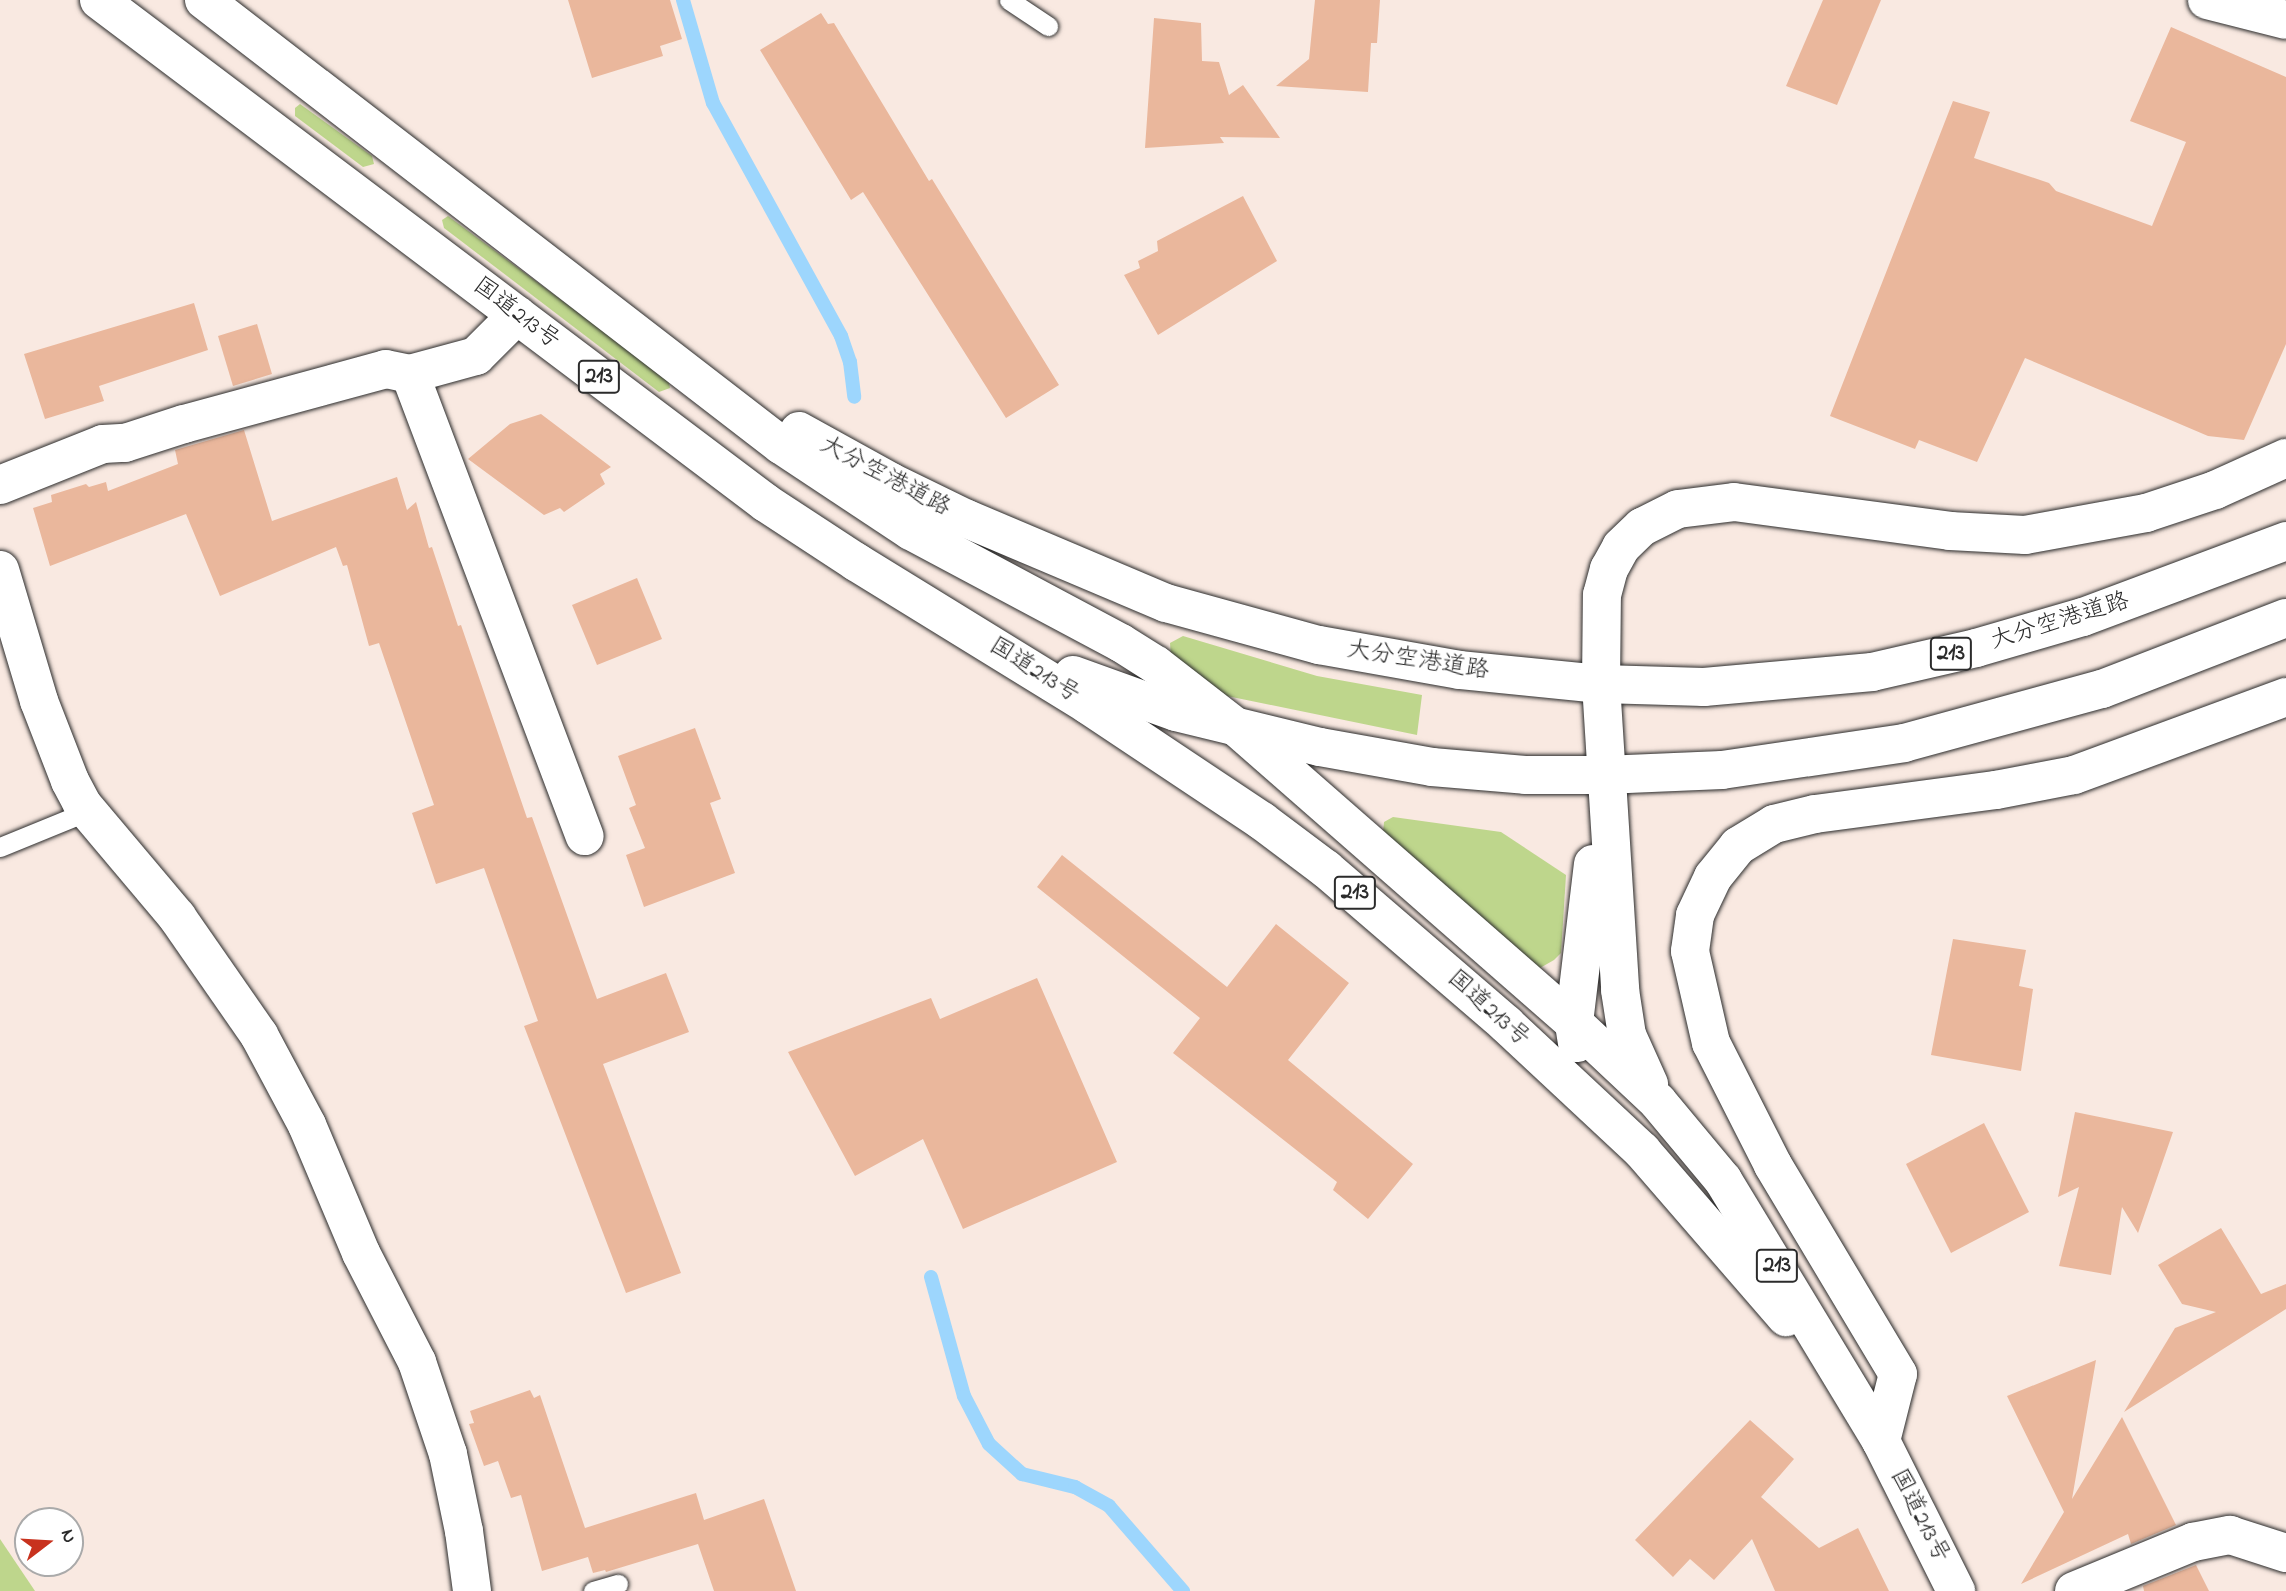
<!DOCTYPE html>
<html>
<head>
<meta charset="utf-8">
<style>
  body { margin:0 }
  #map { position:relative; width:2286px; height:1591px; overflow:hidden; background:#f9e9e1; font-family:"Indie Flower","Klee One",sans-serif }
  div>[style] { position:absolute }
  .green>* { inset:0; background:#bed68c }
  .stream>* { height:14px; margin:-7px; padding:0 7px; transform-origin:7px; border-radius:7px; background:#9dd6fd }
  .building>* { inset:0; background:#eab79c }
  .roads { filter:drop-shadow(0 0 2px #2b2b2b) drop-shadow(0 0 2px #2b2b2b) }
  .service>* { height:19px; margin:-9.5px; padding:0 9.5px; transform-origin:9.5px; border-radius:9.5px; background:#fff }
  .minor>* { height:38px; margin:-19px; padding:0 19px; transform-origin:19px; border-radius:19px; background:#fff }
  .tertiary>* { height:38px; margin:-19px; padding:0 19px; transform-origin:19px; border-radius:19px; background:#fff }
  .trunk>* { height:38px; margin:-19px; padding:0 19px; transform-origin:19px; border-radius:19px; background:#fff }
  .motorway>* { height:38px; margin:-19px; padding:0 19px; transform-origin:19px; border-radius:19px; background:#fff }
  span { translate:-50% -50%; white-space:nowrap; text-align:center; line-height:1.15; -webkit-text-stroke:5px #fff; paint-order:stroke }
  .shield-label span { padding:2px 5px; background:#fff; border:2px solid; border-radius:5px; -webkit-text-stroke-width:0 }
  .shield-label { font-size:23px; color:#2b2b2b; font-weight:700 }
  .street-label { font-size:24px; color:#2b2b2b }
  .north { position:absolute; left:14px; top:1507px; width:70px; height:70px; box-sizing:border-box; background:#fff; border:2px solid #aaa; border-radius:50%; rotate:73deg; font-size:19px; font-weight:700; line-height:28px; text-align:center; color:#2b2b2b }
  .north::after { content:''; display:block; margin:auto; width:24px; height:32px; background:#c8321e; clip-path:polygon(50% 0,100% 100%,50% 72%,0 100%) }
</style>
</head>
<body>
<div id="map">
  <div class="green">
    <div style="clip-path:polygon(300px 104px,372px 156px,374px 164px,363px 167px,295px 116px,295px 108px)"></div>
    <div style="clip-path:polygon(448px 216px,668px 379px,670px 388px,659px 392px,444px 228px,442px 220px)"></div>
    <div style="clip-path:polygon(1183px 636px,1317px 676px,1422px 695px,1417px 735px,1227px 696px,1171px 656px,1170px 643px)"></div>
    <div style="clip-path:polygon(1393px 817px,1501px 832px,1566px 875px,1561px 953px,1554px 960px,1540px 968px,1383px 833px,1384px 822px)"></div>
    <div style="clip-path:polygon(0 1539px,35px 1591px,0 1591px)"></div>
  </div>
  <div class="stream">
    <div style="left:683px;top:0;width:107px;rotate:73.8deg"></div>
    <div style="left:713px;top:103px;width:266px;rotate:61.2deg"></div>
    <div style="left:841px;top:336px;width:28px;rotate:71deg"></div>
    <div style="left:850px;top:362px;width:35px;rotate:83deg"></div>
    <div style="left:931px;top:1277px;width:123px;rotate:74.5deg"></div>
    <div style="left:964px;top:1396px;width:54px;rotate:62.5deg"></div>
    <div style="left:989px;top:1444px;width:45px;rotate:42.3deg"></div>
    <div style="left:1022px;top:1474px;width:55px;rotate:13.8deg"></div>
    <div style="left:1075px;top:1487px;width:39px;rotate:29deg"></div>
    <div style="left:1109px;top:1506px;width:113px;rotate:49deg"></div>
  </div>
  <div class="building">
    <div style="clip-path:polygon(568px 0,670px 0,682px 39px,660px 46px,663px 56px,592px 78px)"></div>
    <div style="clip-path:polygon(1315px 0,1380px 0,1377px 43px,1371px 43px,1368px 92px,1276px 86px,1309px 59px)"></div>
    <div style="clip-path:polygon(1823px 0,1881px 0,1837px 105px,1786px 86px)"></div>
    <div style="clip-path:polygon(821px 13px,828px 24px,834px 23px,929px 181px,932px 179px,1059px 385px,1006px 418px,863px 192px,851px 200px,760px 50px)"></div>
    <div style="clip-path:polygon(1154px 18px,1201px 23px,1202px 61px,1219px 62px,1229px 95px,1243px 85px,1280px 138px,1220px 137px,1224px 143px,1145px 148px)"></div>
    <div style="clip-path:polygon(2171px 27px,2286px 77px,2286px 344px,2244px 440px,2208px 436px,2025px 358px,1977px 462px,1919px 440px,1915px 449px,1830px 416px,1953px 101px,1990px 112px,1974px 158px,2049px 183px,2056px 191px,2152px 226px,2186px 142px,2130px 121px)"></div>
    <div style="clip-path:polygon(1243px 196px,1277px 261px,1158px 335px,1124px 275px,1140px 268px,1138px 261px,1158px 251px,1157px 241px)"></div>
    <div style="clip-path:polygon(194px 303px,208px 350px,99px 386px,104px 401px,45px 419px,24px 354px)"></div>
    <div style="clip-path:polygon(257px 324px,272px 374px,233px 386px,218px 336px)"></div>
    <div style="clip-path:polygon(541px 414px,611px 467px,600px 474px,605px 484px,564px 512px,560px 508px,544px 515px,468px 459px,510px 424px)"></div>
    <div style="clip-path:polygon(244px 430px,272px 521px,397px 477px,407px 510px,416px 502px,429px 548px,432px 547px,458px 626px,461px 625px,527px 818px,532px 817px,597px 999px,666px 973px,689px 1032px,603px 1064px,681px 1273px,626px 1293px,524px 1026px,538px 1021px,484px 868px,436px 884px,412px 813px,434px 805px,379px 643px,369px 646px,347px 565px,343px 566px,336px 547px,220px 596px,186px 514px,50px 566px,33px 508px,52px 502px,51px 495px,86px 484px,89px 487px,106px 482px,108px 491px,178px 464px,175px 450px)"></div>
    <div style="clip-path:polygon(637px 578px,662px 639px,597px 665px,572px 605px)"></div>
    <div style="clip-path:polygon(695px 728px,721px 799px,710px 803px,735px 873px,644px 907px,626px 855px,645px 848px,629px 808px,636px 805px,618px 756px)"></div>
    <div style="clip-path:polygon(1062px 855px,1227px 987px,1276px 924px,1349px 983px,1288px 1060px,1413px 1164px,1368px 1219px,1333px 1190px,1337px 1182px,1173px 1053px,1200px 1018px,1037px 887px)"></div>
    <div style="clip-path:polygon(1953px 939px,2026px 950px,2019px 986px,2033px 989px,2021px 1071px,1931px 1055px)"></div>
    <div style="clip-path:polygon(1037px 978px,1117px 1162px,963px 1229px,923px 1139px,855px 1176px,788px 1052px,931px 998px,940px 1019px)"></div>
    <div style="clip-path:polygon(2075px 1112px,2173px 1132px,2138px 1233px,2122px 1207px,2111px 1275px,2059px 1266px,2079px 1187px,2058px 1197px)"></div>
    <div style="clip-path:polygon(1984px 1123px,2029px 1212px,1951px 1253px,1906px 1164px)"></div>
    <div style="clip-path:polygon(2221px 1228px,2261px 1294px,2286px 1284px,2286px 1309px,2124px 1412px,2175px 1328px,2216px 1312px,2182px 1304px,2158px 1265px)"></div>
    <div style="clip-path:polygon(2096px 1360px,2072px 1499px,2122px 1417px,2176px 1525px,2131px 1544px,2128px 1534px,2021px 1584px,2064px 1512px,2007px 1396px)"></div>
    <div style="clip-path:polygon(530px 1390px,534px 1398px,540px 1395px,585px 1528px,696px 1493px,704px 1520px,764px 1499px,796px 1591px,714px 1591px,698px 1544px,606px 1572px,605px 1570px,593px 1573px,588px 1557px,542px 1571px,521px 1495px,511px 1498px,498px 1461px,484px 1466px,469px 1424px,474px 1423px,470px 1411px)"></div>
    <div style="clip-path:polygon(1750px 1420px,1794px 1459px,1761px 1497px,1819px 1548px,1858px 1528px,1889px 1591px,1775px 1591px,1752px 1539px,1714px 1580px,1690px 1559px,1673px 1577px,1635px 1540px)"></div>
    <div style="clip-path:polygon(2196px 1565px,2209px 1591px,2144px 1591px,2143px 1586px)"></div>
  </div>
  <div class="roads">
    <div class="service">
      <div style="left:1009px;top:0;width:47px;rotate:33.7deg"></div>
      <div style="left:0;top:847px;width:82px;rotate:-22.2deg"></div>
      <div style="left:76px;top:816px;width:13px;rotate:-63deg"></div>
      <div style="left:593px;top:1591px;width:26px;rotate:-16deg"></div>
    </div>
    <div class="minor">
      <div style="left:2207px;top:0;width:81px;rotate:14.2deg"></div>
      <div style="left:517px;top:315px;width:58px;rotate:135deg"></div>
      <div style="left:476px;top:356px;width:68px;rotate:164.7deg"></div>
      <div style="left:410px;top:374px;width:494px;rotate:69.3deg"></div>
      <div style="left:0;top:485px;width:111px;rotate:-21.7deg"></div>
      <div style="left:103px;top:444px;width:22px;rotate:-3deg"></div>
      <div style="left:125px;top:443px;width:62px;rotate:-17.9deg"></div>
      <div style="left:184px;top:424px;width:209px;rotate:-15.2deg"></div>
      <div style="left:386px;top:369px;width:25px;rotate:12deg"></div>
      <div style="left:0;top:570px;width:137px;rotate:73.4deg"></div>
      <div style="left:39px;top:701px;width:86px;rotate:68.8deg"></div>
      <div style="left:70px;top:781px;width:26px;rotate:62deg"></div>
      <div style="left:82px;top:804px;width:148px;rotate:49.9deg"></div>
      <div style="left:177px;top:917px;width:144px;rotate:55.2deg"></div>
      <div style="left:259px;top:1035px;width:102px;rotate:61.9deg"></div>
      <div style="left:307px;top:1125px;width:139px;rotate:67.1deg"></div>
      <div style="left:361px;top:1253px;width:123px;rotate:62.8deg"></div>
      <div style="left:417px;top:1362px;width:97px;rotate:71.4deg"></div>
      <div style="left:448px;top:1454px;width:79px;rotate:78.3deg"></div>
      <div style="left:464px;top:1531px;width:61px;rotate:82.4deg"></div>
      <div style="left:1881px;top:1441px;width:69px;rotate:-75.8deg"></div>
      <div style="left:1898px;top:1374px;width:244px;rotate:-120.9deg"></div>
      <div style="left:1773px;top:1165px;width:137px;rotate:-116.9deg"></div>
      <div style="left:1711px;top:1043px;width:94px;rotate:-102.9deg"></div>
      <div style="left:1690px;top:951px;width:36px;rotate:-82deg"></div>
      <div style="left:1695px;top:915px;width:42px;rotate:-64.7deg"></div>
      <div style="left:1713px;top:877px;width:40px;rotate:-51deg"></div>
      <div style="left:1738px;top:846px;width:42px;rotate:-31.4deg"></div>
      <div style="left:1774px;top:824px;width:42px;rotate:-13.7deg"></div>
      <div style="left:1815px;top:814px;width:183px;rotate:-7.6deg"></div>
      <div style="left:1996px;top:790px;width:79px;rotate:-10.9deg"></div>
      <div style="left:2074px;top:775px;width:226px;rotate:-20.2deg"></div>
      <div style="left:2074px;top:1591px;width:129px;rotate:-22.4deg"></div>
      <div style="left:2193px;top:1542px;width:38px;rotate:-11deg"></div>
      <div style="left:2230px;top:1535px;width:59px;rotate:17.8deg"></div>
    </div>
    <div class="tertiary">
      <div style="left:1601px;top:684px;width:89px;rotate:-89.4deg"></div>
      <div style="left:1602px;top:595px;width:27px;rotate:-75deg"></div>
      <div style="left:1609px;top:569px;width:25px;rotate:-61deg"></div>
      <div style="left:1621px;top:547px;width:29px;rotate:-44deg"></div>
      <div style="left:1642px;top:527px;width:40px;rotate:-26.6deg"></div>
      <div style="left:1678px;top:509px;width:56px;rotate:-7.1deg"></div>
      <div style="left:1734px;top:502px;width:218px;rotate:7.6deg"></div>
      <div style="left:1950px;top:531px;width:75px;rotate:3.1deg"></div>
      <div style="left:2025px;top:535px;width:123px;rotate:-10.3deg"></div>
      <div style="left:2146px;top:513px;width:73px;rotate:-18.4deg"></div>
      <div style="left:2215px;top:490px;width:78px;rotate:-24.3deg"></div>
    </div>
    <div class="trunk">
      <div style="left:99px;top:0;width:835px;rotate:37.02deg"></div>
      <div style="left:766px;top:503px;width:108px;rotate:33.2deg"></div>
      <div style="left:856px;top:562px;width:273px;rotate:31.6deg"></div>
      <div style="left:1088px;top:705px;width:209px;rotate:33.7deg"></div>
      <div style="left:1262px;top:821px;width:80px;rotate:36.9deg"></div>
      <div style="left:1326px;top:869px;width:238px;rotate:40.7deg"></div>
      <div style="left:1506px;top:1024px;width:186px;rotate:43deg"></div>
      <div style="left:1642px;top:1151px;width:220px;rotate:49.1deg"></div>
      <div style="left:204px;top:0;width:729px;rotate:37.64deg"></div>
      <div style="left:781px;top:445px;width:156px;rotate:33.5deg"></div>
      <div style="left:911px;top:531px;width:238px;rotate:28.1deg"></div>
      <div style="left:1121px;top:643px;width:41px;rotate:32.2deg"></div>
      <div style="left:1156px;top:665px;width:101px;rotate:37.8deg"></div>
      <div style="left:1236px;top:727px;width:449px;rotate:41.2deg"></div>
      <div style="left:1574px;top:1023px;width:115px;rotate:43.2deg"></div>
      <div style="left:1658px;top:1102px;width:102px;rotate:50.2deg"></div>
      <div style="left:1723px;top:1180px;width:305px;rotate:58.8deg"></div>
      <div style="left:1881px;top:1441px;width:168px;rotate:63.4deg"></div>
      <div style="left:799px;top:431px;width:105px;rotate:29deg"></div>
      <div style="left:891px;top:482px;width:85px;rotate:26deg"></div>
      <div style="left:967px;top:519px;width:216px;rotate:22.9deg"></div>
      <div style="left:1166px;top:603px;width:159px;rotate:15.4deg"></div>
      <div style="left:1319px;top:645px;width:143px;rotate:10.1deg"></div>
      <div style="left:1460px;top:670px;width:142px;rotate:5.7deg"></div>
      <div style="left:1601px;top:684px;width:307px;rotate:86.4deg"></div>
      <div style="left:1620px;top:990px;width:46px;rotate:81.2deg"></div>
      <div style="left:1627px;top:1035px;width:54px;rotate:65.8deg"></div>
      <div style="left:1073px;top:675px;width:109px;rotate:19.8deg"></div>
      <div style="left:1176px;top:712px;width:148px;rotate:13.7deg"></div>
      <div style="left:1320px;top:747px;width:114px;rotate:10.1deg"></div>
      <div style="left:1432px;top:767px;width:93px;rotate:4.9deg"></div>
      <div style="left:1525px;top:775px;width:79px"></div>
      <div style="left:1577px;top:1043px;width:20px;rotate:-99deg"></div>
      <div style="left:1574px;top:1023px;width:160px;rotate:-83.2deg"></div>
    </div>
    <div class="motorway">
      <div style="left:1601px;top:684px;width:103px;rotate:1.7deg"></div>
      <div style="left:1704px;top:687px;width:169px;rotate:-5.1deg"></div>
      <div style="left:1872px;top:672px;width:107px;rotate:-13deg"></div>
      <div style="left:1976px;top:648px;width:111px;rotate:-16.2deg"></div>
      <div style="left:2083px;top:617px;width:217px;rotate:-20.5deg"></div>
      <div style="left:1604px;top:775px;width:118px;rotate:-2.4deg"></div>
      <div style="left:1722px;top:770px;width:184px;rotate:-8.4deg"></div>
      <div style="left:1904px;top:743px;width:205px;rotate:-15.3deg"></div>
      <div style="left:2102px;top:689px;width:197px;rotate:-21.1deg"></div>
    </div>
  </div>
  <div class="shield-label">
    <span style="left:599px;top:377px">213</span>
    <span style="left:1951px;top:654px">213</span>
    <span style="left:1355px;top:893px">213</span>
    <span style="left:1777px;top:1266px">213</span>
  </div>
  <div class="street-label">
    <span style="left:516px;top:314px;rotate:37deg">国道213号</span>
    <span style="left:885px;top:477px;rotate:28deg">大分空港道路</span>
    <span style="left:2060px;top:622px;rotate:-17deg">大分空港道路</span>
    <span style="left:1418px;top:661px;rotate:9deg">大分空港道路</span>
    <span style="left:1034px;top:671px;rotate:32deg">国道213号</span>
    <span style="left:1488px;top:1009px;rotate:42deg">国道213号</span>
    <span style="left:1919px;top:1516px;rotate:63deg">国道213号</span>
  </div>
  <div class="north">N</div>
</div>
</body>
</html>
